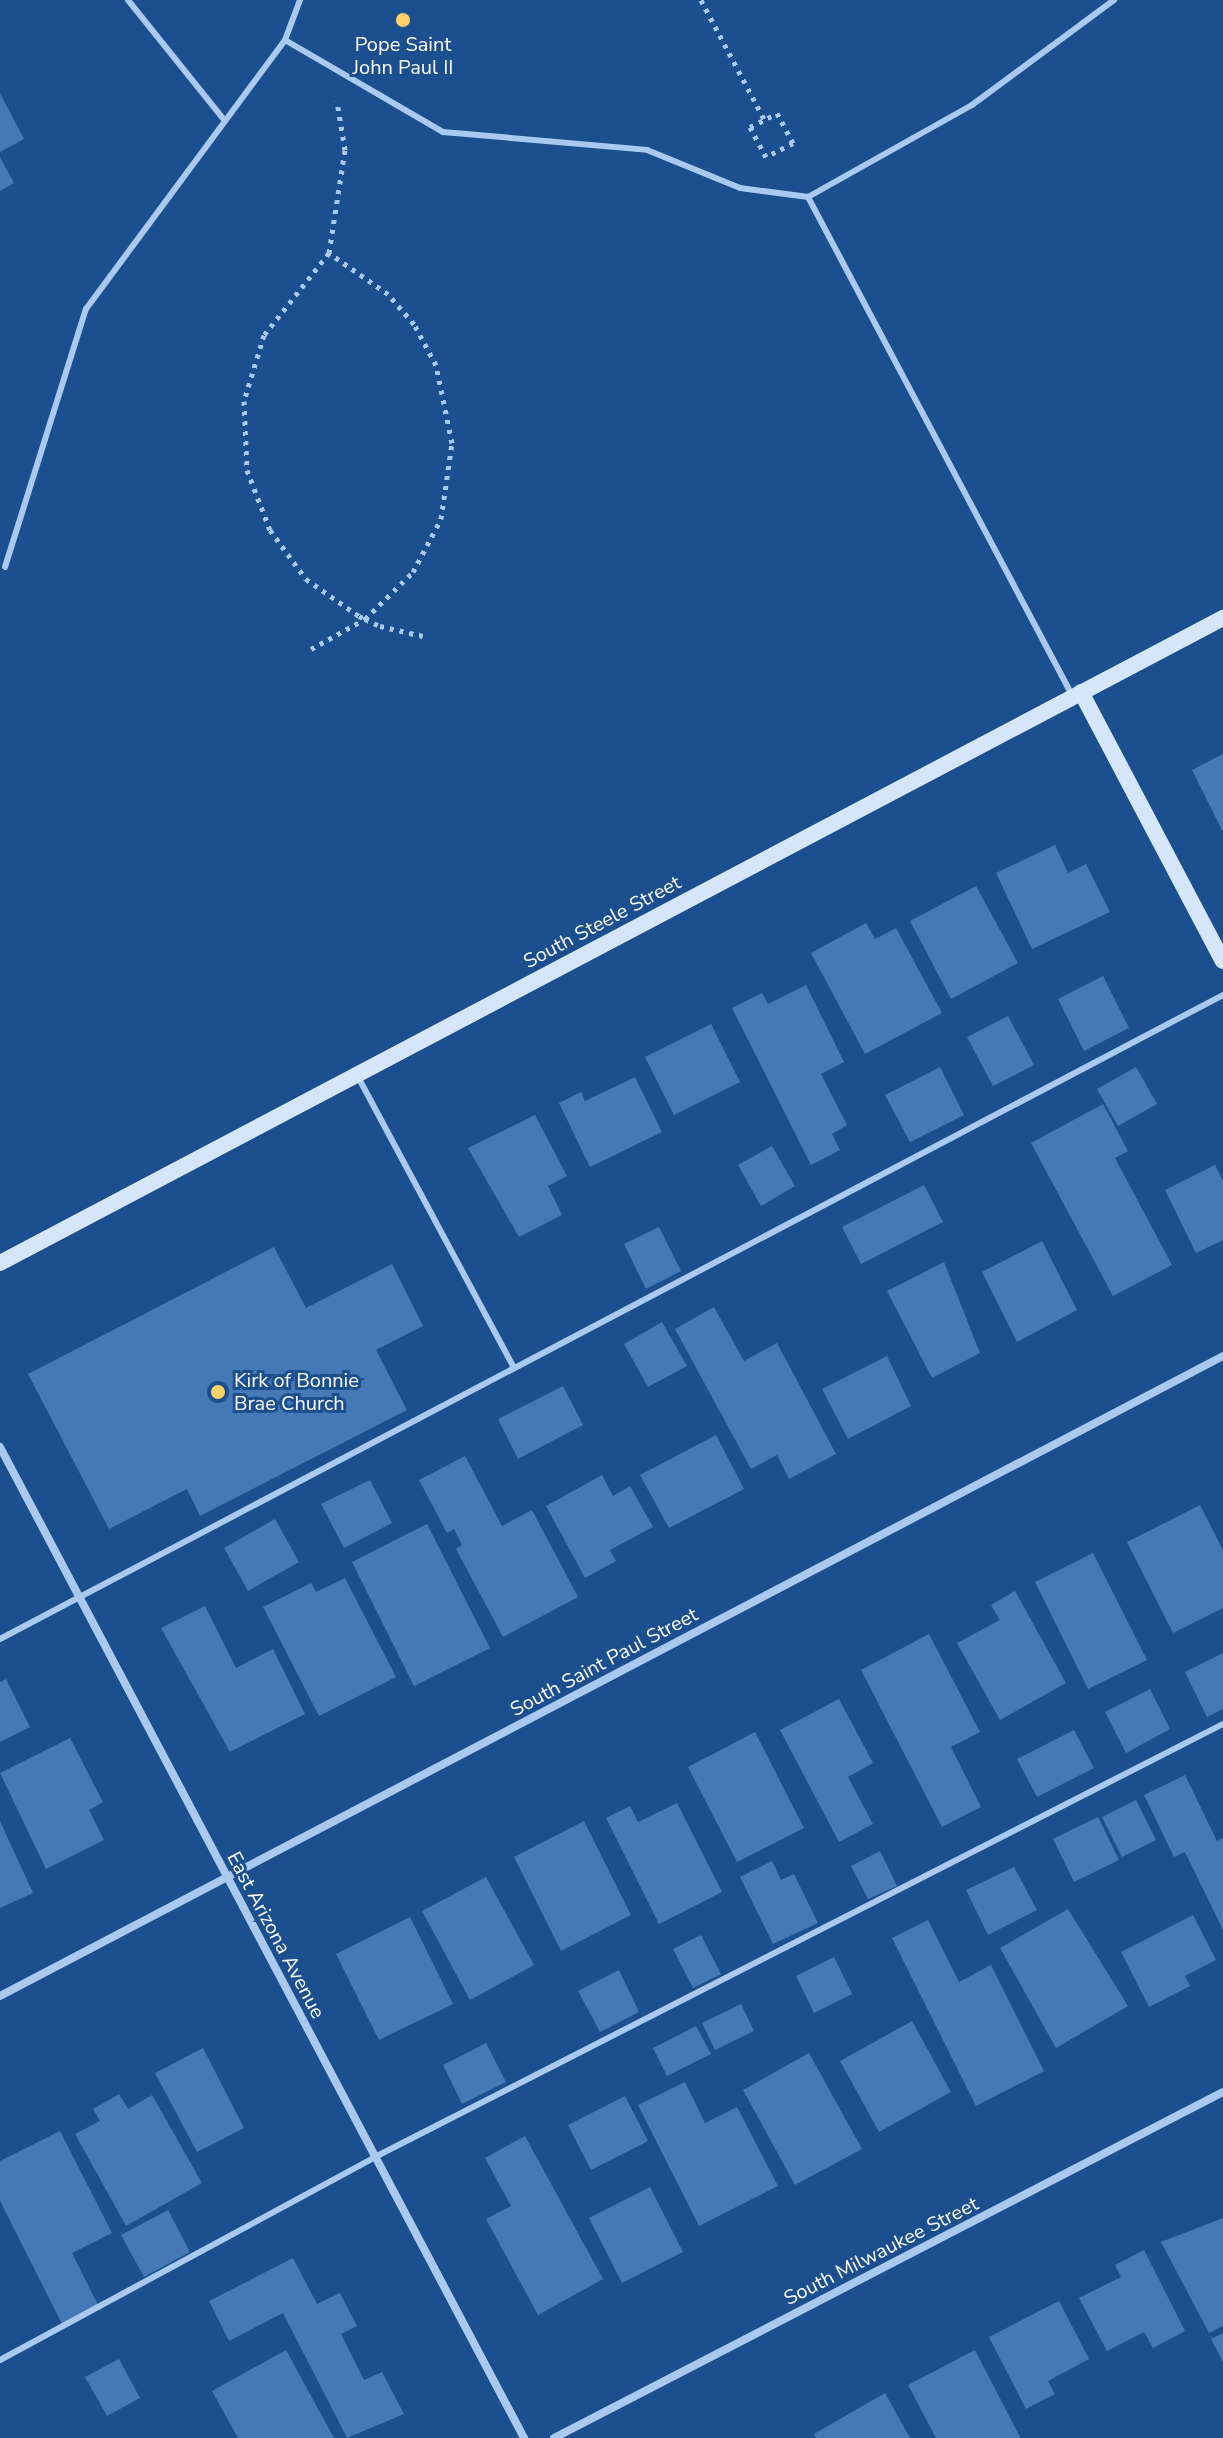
<!DOCTYPE html>
<html>
<head>
<meta charset="utf-8">
<style>
  body { margin:0 }
  #map { position:relative; width:1223px; height:2438px; overflow:hidden; background:#1b4f8f; font-family:"Nunito Sans",sans-serif }
  div>[style] { position:absolute }
  .building>* { inset:0; background:#4478b7 }
  .path>* { height:5px; margin-top:-2.5px; transform-origin:0; background:repeating-linear-gradient(90deg,#a9c9ee 0 4px,transparent 0 10px) }
  .lane>* { height:6px; margin:-3px; padding:0 3px; transform-origin:3px; border-radius:3px; background:#a9c9ee }
  .street>* { height:8px; margin:-4px; padding:0 4px; transform-origin:4px; border-radius:4px; background:#a9c9ee }
  .secondary>* { height:16px; margin:-8px; padding:0 8px; transform-origin:8px; border-radius:8px; background:#d6e6fa }
  .dots>* { width:22px; height:22px; translate:-50% -50%; box-sizing:border-box; border:4px solid #1b4f8f; border-radius:50% }
  span { translate:-50% -50%; white-space:nowrap; text-align:center; line-height:1.15; -webkit-text-stroke:6px #1b4f8f; paint-order:stroke }
  .poi-label { font-size:20px; color:#fff }
  .left { translate:0 -50%; text-align:left }
  .street-label { font-size:20px; color:#fff }
</style>
</head>
<body>
<div id="map">
  <div class="building">
    <div style="clip-path:polygon(0 93px,24px 139px,0 152px)"></div>
    <div style="clip-path:polygon(0 157px,14px 183px,0 191px)"></div>
    <div style="clip-path:polygon(1223px 754px,1223px 832px,1192px 770px)"></div>
    <div style="clip-path:polygon(1055px 845px,1068px 873px,1086px 864px,1110px 912px,1032px 949px,996px 873px)"></div>
    <div style="clip-path:polygon(976px 886px,1018px 963px,951px 999px,910px 921px)"></div>
    <div style="clip-path:polygon(866px 923px,875px 939px,896px 928px,942px 1013px,865px 1054px,811px 953px)"></div>
    <div style="clip-path:polygon(1103px 976px,1129px 1028px,1084px 1051px,1058px 999px)"></div>
    <div style="clip-path:polygon(806px 985px,844px 1062px,821px 1074px,847px 1125px,832px 1134px,840px 1150px,811px 1165px,732px 1008px,762px 993px,768px 1004px)"></div>
    <div style="clip-path:polygon(1008px 1016px,1034px 1065px,993px 1086px,967px 1037px)"></div>
    <div style="clip-path:polygon(711px 1024px,740px 1082px,674px 1115px,645px 1057px)"></div>
    <div style="clip-path:polygon(940px 1067px,964px 1115px,910px 1142px,885px 1095px)"></div>
    <div style="clip-path:polygon(1136px 1067px,1157px 1104px,1118px 1126px,1097px 1089px)"></div>
    <div style="clip-path:polygon(635px 1077px,662px 1132px,590px 1167px,559px 1103px,581px 1092px,585px 1101px)"></div>
    <div style="clip-path:polygon(1103px 1104px,1128px 1151px,1115px 1158px,1172px 1265px,1113px 1296px,1031px 1143px)"></div>
    <div style="clip-path:polygon(535px 1115px,567px 1176px,548px 1186px,562px 1215px,519px 1237px,468px 1148px)"></div>
    <div style="clip-path:polygon(772px 1146px,795px 1186px,761px 1206px,738px 1165px)"></div>
    <div style="clip-path:polygon(1215px 1165px,1223px 1181px,1223px 1240px,1196px 1253px,1165px 1190px)"></div>
    <div style="clip-path:polygon(924px 1185px,943px 1222px,861px 1264px,842px 1227px)"></div>
    <div style="clip-path:polygon(659px 1227px,681px 1271px,646px 1289px,624px 1244px)"></div>
    <div style="clip-path:polygon(1042px 1241px,1077px 1310px,1017px 1342px,982px 1272px)"></div>
    <div style="clip-path:polygon(274px 1247px,306px 1308px,392px 1264px,423px 1326px,376px 1350px,407px 1410px,200px 1516px,187px 1489px,109px 1529px,28px 1374px)"></div>
    <div style="clip-path:polygon(944px 1262px,980px 1353px,932px 1378px,887px 1291px)"></div>
    <div style="clip-path:polygon(714px 1307px,744px 1361px,777px 1343px,836px 1454px,789px 1479px,777px 1455px,751px 1469px,675px 1329px)"></div>
    <div style="clip-path:polygon(662px 1322px,687px 1366px,648px 1387px,624px 1344px)"></div>
    <div style="clip-path:polygon(887px 1356px,911px 1406px,848px 1439px,822px 1389px)"></div>
    <div style="clip-path:polygon(563px 1386px,583px 1425px,518px 1459px,498px 1419px)"></div>
    <div style="clip-path:polygon(716px 1435px,744px 1489px,669px 1528px,640px 1475px)"></div>
    <div style="clip-path:polygon(465px 1456px,502px 1526px,532px 1510px,578px 1597px,503px 1637px,456px 1549px,462px 1545px,454px 1529px,447px 1533px,419px 1480px)"></div>
    <div style="clip-path:polygon(602px 1475px,613px 1496px,630px 1486px,653px 1527px,610px 1550px,616px 1561px,585px 1578px,546px 1506px)"></div>
    <div style="clip-path:polygon(370px 1480px,392px 1523px,344px 1548px,321px 1504px)"></div>
    <div style="clip-path:polygon(1200px 1505px,1223px 1550px,1223px 1608px,1173px 1633px,1127px 1542px)"></div>
    <div style="clip-path:polygon(275px 1519px,299px 1562px,248px 1591px,224px 1548px)"></div>
    <div style="clip-path:polygon(427px 1524px,490px 1648px,414px 1686px,352px 1562px)"></div>
    <div style="clip-path:polygon(1093px 1553px,1147px 1660px,1088px 1689px,1035px 1582px)"></div>
    <div style="clip-path:polygon(345px 1578px,396px 1677px,319px 1716px,263px 1607px,311px 1583px,316px 1592px)"></div>
    <div style="clip-path:polygon(1015px 1591px,1066px 1683px,1000px 1720px,957px 1643px,1000px 1620px,991px 1605px)"></div>
    <div style="clip-path:polygon(205px 1606px,236px 1668px,273px 1649px,305px 1714px,230px 1752px,161px 1628px)"></div>
    <div style="clip-path:polygon(929px 1634px,980px 1732px,951px 1747px,981px 1807px,942px 1827px,861px 1670px)"></div>
    <div style="clip-path:polygon(1223px 1653px,1223px 1709px,1207px 1717px,1185px 1672px)"></div>
    <div style="clip-path:polygon(6px 1679px,30px 1727px,0 1742px,0 1682px)"></div>
    <div style="clip-path:polygon(1150px 1689px,1170px 1729px,1126px 1753px,1105px 1712px)"></div>
    <div style="clip-path:polygon(839px 1699px,873px 1763px,848px 1777px,873px 1824px,839px 1842px,780px 1730px)"></div>
    <div style="clip-path:polygon(1074px 1730px,1094px 1768px,1037px 1797px,1017px 1759px)"></div>
    <div style="clip-path:polygon(755px 1732px,804px 1828px,737px 1862px,688px 1767px)"></div>
    <div style="clip-path:polygon(70px 1738px,103px 1802px,89px 1810px,104px 1840px,46px 1869px,0 1773px)"></div>
    <div style="clip-path:polygon(1185px 1775px,1217px 1841px,1223px 1838px,1223px 1930px,1185px 1852px,1174px 1857px,1144px 1795px)"></div>
    <div style="clip-path:polygon(1136px 1800px,1156px 1840px,1122px 1857px,1102px 1817px)"></div>
    <div style="clip-path:polygon(677px 1803px,722px 1892px,659px 1924px,606px 1818px,630px 1806px,638px 1822px)"></div>
    <div style="clip-path:polygon(1098px 1817px,1119px 1860px,1074px 1882px,1053px 1839px)"></div>
    <div style="clip-path:polygon(0 1821px,33px 1893px,0 1908px)"></div>
    <div style="clip-path:polygon(584px 1821px,631px 1915px,561px 1951px,514px 1857px)"></div>
    <div style="clip-path:polygon(880px 1851px,897px 1886px,868px 1899px,851px 1866px)"></div>
    <div style="clip-path:polygon(772px 1861px,781px 1880px,794px 1874px,818px 1923px,773px 1944px,740px 1877px)"></div>
    <div style="clip-path:polygon(1014px 1867px,1037px 1910px,988px 1935px,966px 1890px)"></div>
    <div style="clip-path:polygon(486px 1877px,534px 1965px,470px 2000px,422px 1911px)"></div>
    <div style="clip-path:polygon(1068px 1909px,1128px 2006px,1056px 2048px,1000px 1948px)"></div>
    <div style="clip-path:polygon(1193px 1915px,1216px 1960px,1185px 1976px,1190px 1986px,1149px 2007px,1121px 1952px)"></div>
    <div style="clip-path:polygon(410px 1917px,453px 2004px,379px 2040px,336px 1954px)"></div>
    <div style="clip-path:polygon(928px 1920px,959px 1982px,991px 1965px,1044px 2071px,976px 2106px,892px 1938px)"></div>
    <div style="clip-path:polygon(701px 1935px,721px 1974px,693px 1988px,673px 1949px)"></div>
    <div style="clip-path:polygon(834px 1957px,852px 1994px,814px 2013px,796px 1976px)"></div>
    <div style="clip-path:polygon(619px 1970px,639px 2012px,600px 2032px,578px 1991px)"></div>
    <div style="clip-path:polygon(741px 2004px,754px 2031px,715px 2050px,702px 2023px)"></div>
    <div style="clip-path:polygon(912px 2021px,951px 2092px,879px 2132px,840px 2061px)"></div>
    <div style="clip-path:polygon(696px 2026px,711px 2054px,667px 2076px,653px 2048px)"></div>
    <div style="clip-path:polygon(486px 2043px,506px 2082px,462px 2104px,443px 2065px)"></div>
    <div style="clip-path:polygon(203px 2048px,244px 2128px,197px 2152px,155px 2073px)"></div>
    <div style="clip-path:polygon(809px 2053px,862px 2149px,795px 2185px,743px 2090px)"></div>
    <div style="clip-path:polygon(685px 2082px,705px 2123px,737px 2107px,778px 2186px,699px 2226px,638px 2105px)"></div>
    <div style="clip-path:polygon(119px 2094px,128px 2109px,152px 2095px,202px 2183px,126px 2226px,75px 2134px,100px 2121px,93px 2109px)"></div>
    <div style="clip-path:polygon(625px 2096px,648px 2141px,591px 2170px,568px 2125px)"></div>
    <div style="clip-path:polygon(60px 2131px,112px 2233px,72px 2253px,98px 2305px,62px 2324px,0 2201px,0 2161px)"></div>
    <div style="clip-path:polygon(525px 2136px,603px 2279px,538px 2315px,486px 2219px,511px 2206px,485px 2158px)"></div>
    <div style="clip-path:polygon(650px 2187px,683px 2252px,622px 2283px,589px 2218px)"></div>
    <div style="clip-path:polygon(168px 2210px,190px 2252px,144px 2277px,121px 2235px)"></div>
    <div style="clip-path:polygon(1223px 2218px,1223px 2326px,1209px 2333px,1161px 2242px)"></div>
    <div style="clip-path:polygon(1144px 2250px,1185px 2331px,1153px 2348px,1144px 2332px,1107px 2351px,1079px 2298px,1121px 2277px,1115px 2265px)"></div>
    <div style="clip-path:polygon(293px 2258px,317px 2304px,340px 2293px,357px 2326px,341px 2334px,364px 2380px,382px 2372px,404px 2414px,347px 2438px,283px 2313px,229px 2341px,209px 2301px)"></div>
    <div style="clip-path:polygon(1059px 2301px,1089px 2359px,1048px 2381px,1055px 2394px,1026px 2409px,989px 2337px)"></div>
    <div style="clip-path:polygon(1223px 2333px,1223px 2362px,1211px 2339px)"></div>
    <div style="clip-path:polygon(286px 2350px,334px 2438px,238px 2438px,212px 2391px)"></div>
    <div style="clip-path:polygon(975px 2350px,1020px 2437px,1019px 2438px,936px 2438px,908px 2385px)"></div>
    <div style="clip-path:polygon(119px 2359px,140px 2398px,107px 2416px,85px 2377px)"></div>
    <div style="clip-path:polygon(885px 2393px,910px 2438px,816px 2438px,814px 2434px)"></div>
  </div>
  <div class="path">
    <div style="left:701px;top:0;width:135px;rotate:62.1deg"></div>
    <div style="left:777px;top:113px;width:34px;rotate:62deg"></div>
    <div style="left:793px;top:143px;width:30px;rotate:153deg"></div>
    <div style="left:766px;top:157px;width:34px;rotate:-118deg"></div>
    <div style="left:750px;top:127px;width:30px;rotate:-27deg"></div>
    <div style="left:329px;top:253px;width:104px;rotate:-81.2deg"></div>
    <div style="left:345px;top:150px;width:50px;rotate:-99.3deg"></div>
    <div style="left:311px;top:649px;width:62px;rotate:-29.1deg"></div>
    <div style="left:365px;top:619px;width:67px;rotate:-44.4deg"></div>
    <div style="left:413px;top:572px;width:60px;rotate:-62.2deg"></div>
    <div style="left:441px;top:519px;width:77px;rotate:-81.8deg"></div>
    <div style="left:452px;top:443px;width:80px;rotate:-101.6deg"></div>
    <div style="left:436px;top:365px;width:47px;rotate:-118.2deg"></div>
    <div style="left:414px;top:324px;width:40px;rotate:-131deg"></div>
    <div style="left:388px;top:294px;width:72px;rotate:-145.2deg"></div>
    <div style="left:329px;top:253px;width:105px;rotate:128.4deg"></div>
    <div style="left:264px;top:335px;width:69px;rotate:106.9deg"></div>
    <div style="left:244px;top:401px;width:69px;rotate:87.5deg"></div>
    <div style="left:247px;top:470px;width:64px;rotate:69deg"></div>
    <div style="left:270px;top:530px;width:61px;rotate:53.7deg"></div>
    <div style="left:306px;top:579px;width:65px;rotate:34.9deg"></div>
    <div style="left:359px;top:616px;width:7px;rotate:27deg"></div>
    <div style="left:365px;top:619px;width:17px;rotate:25deg"></div>
    <div style="left:380px;top:626px;width:44px;rotate:13.1deg"></div>
  </div>
  <div class="lane">
    <div style="left:128px;top:0;width:155px;rotate:51.3deg"></div>
    <div style="left:285px;top:40px;width:43px;rotate:-69.4deg"></div>
    <div style="left:5px;top:567px;width:270px;rotate:-72.6deg"></div>
    <div style="left:86px;top:309px;width:335px;rotate:-53.5deg"></div>
    <div style="left:285px;top:40px;width:183px;rotate:30.2deg"></div>
    <div style="left:443px;top:132px;width:205px;rotate:5deg"></div>
    <div style="left:647px;top:150px;width:100px;rotate:22.2deg"></div>
    <div style="left:740px;top:188px;width:69px;rotate:7.5deg"></div>
    <div style="left:1072px;top:695px;width:564px;rotate:-117.93deg"></div>
    <div style="left:808px;top:197px;width:188px;rotate:-29.3deg"></div>
    <div style="left:972px;top:105px;width:177px;rotate:-36.5deg"></div>
    <div style="left:357px;top:1075px;width:332px;rotate:61.8deg"></div>
    <div style="left:0;top:1639px;width:1382px;rotate:-27.77deg"></div>
    <div style="left:0;top:2360px;width:426px;rotate:-28.4deg"></div>
    <div style="left:375px;top:2157px;width:952px;rotate:-27.05deg"></div>
  </div>
  <div class="street">
    <div style="left:0;top:1447px;width:1121px;rotate:62.13deg"></div>
    <div style="left:0;top:1996px;width:1380px;rotate:-27.62deg"></div>
    <div style="left:554px;top:2438px;width:753px;rotate:-27.35deg"></div>
  </div>
  <div class="secondary">
    <div style="left:1081px;top:692px;width:304px;rotate:62.2deg"></div>
    <div style="left:0;top:1263px;width:1383px;rotate:-27.81deg"></div>
  </div>
  <div class="dots">
    <div style="left:403px;top:20px;background:#ffd166"></div>
    <div style="left:218px;top:1392px;background:#ffd166"></div>
  </div>
  <div class="poi-label">
    <span style="left:403px;top:56px">Pope Saint<br>John Paul II</span>
    <span class="left" style="left:234px;top:1392px">Kirk of Bonnie<br>Brae Church</span>
  </div>
  <div class="street-label">
    <span style="left:602px;top:922px;rotate:-28deg">South Steele Street</span>
    <span style="left:604px;top:1662px;rotate:-28deg">South Saint Paul Street</span>
    <span style="left:276px;top:1935px;rotate:62deg">East Arizona Avenue</span>
    <span style="left:881px;top:2251px;rotate:-27deg">South Milwaukee Street</span>
  </div>
</div>
</body>
</html>
